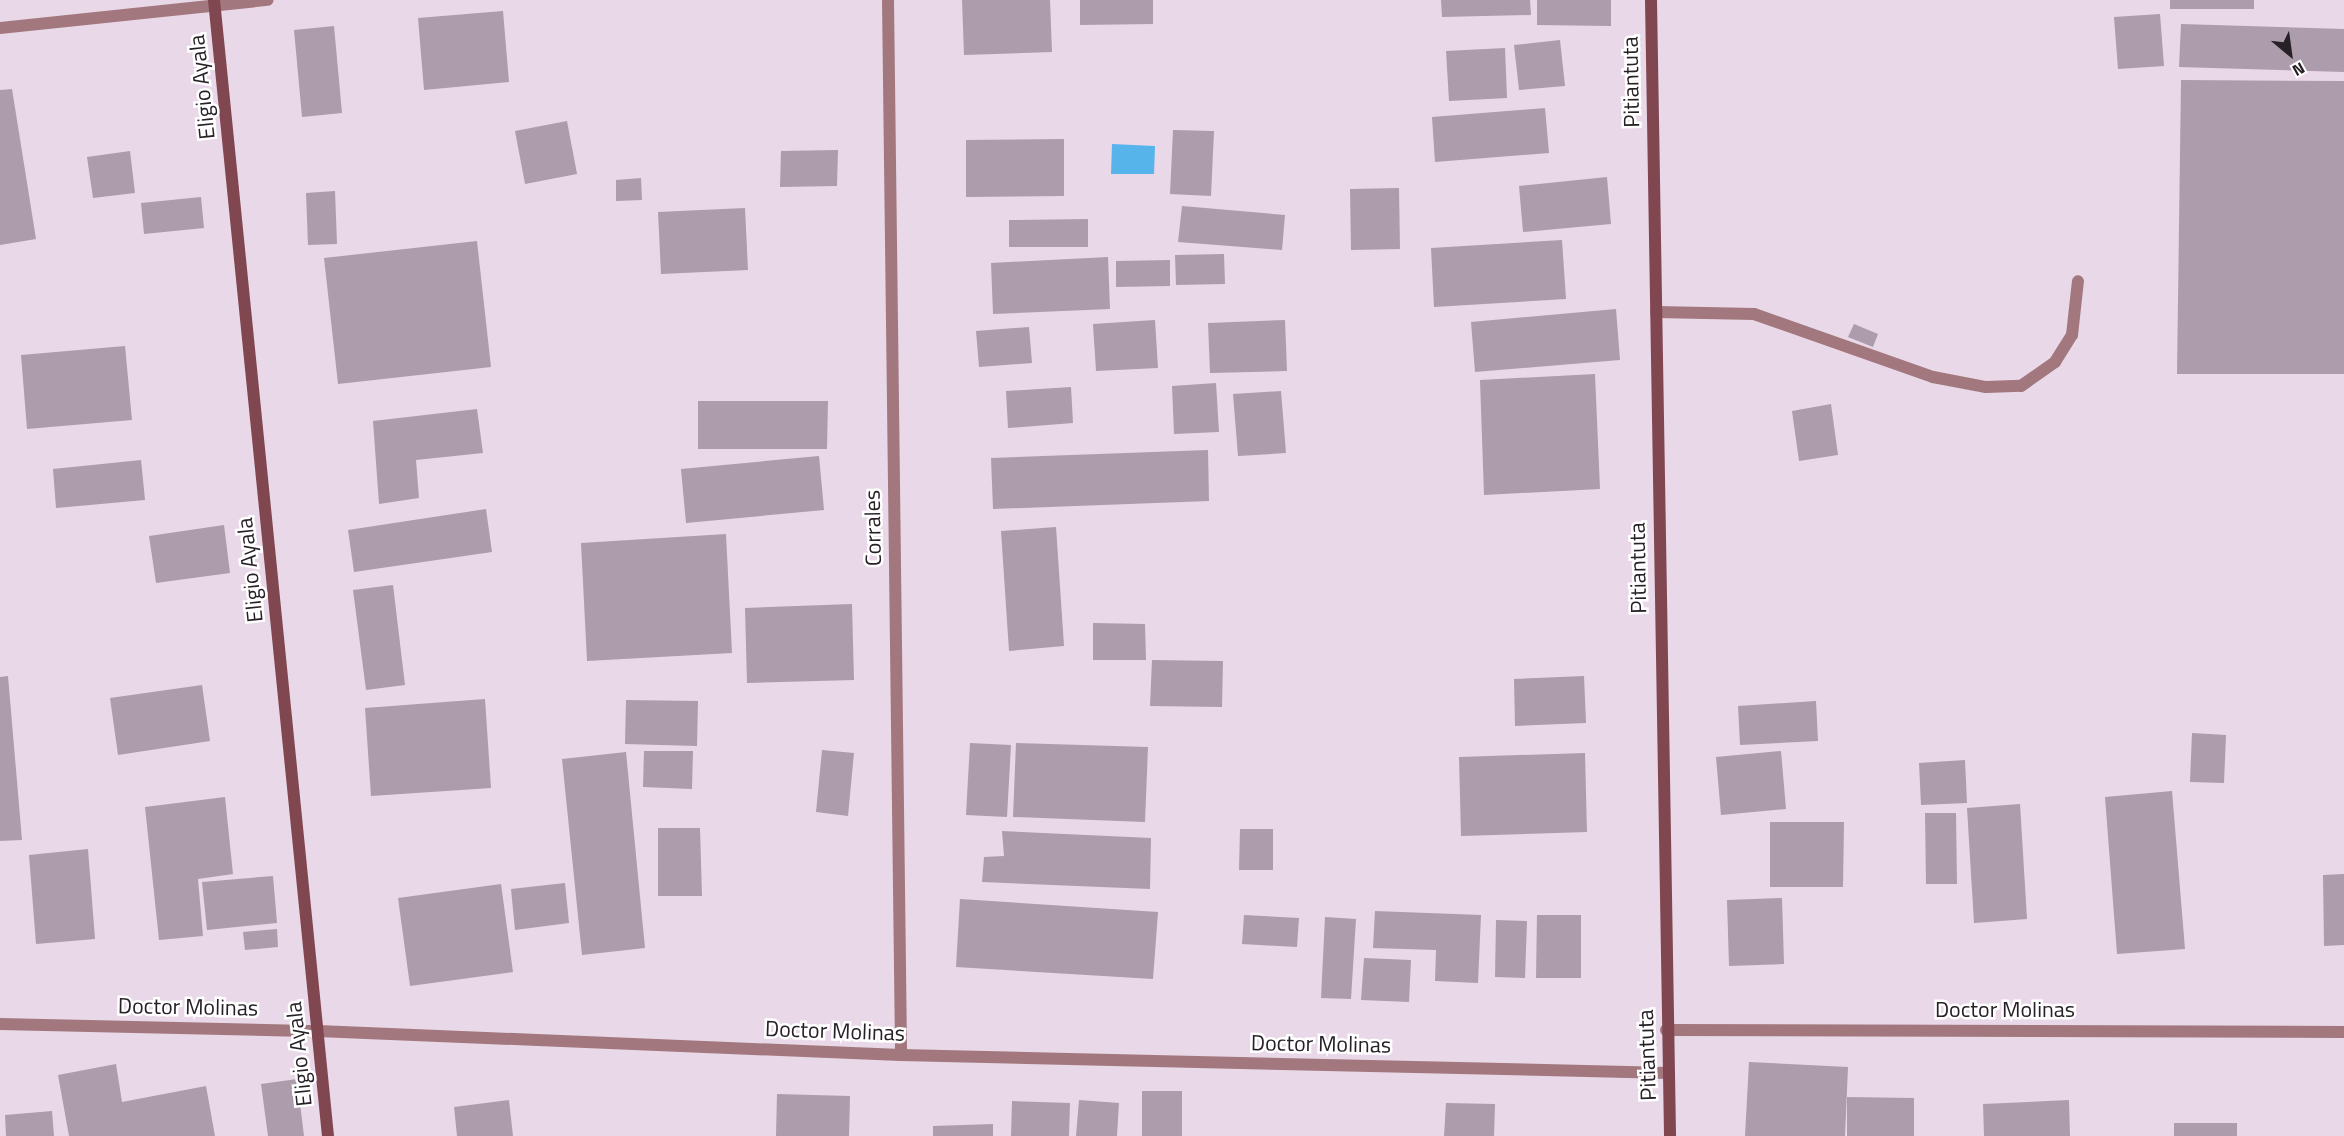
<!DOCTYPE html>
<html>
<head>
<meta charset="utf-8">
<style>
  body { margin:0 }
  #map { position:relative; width:2344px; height:1136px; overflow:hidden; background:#e9d8e8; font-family:"Titillium Web",sans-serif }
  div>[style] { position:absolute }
  .water>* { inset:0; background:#56b4eb }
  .building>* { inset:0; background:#ac9cac }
  .lane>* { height:12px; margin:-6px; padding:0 6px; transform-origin:6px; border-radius:6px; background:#a2787e }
  .street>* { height:12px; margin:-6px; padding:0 6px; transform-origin:6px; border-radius:6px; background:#a2787e }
  .secondary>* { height:12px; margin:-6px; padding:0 6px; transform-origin:6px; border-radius:6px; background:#814751 }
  span { translate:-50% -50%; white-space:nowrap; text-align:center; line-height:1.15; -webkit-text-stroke:5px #fff; paint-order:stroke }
  .street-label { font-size:22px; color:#272127 }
  .north { position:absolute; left:2260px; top:24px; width:60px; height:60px; -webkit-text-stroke:4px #fff; paint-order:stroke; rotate:151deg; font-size:16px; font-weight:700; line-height:24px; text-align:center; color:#272127 }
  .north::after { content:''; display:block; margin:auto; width:21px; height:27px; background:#272127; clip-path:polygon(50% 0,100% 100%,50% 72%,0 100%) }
</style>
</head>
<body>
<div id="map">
  <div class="water">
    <div style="clip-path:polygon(1112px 144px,1155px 146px,1154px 174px,1111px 174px)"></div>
  </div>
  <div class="building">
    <div style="clip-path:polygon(962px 0,1050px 0,1052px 52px,964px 55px)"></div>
    <div style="clip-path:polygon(1080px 0,1153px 0,1153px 24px,1080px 25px)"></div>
    <div style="clip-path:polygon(1441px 0,1530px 0,1531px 15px,1442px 17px)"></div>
    <div style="clip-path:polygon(1537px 0,1611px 0,1611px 26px,1537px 25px)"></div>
    <div style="clip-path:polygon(2170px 0,2254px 0,2254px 9px,2170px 9px)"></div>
    <div style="clip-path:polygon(503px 11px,509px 82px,424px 90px,418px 18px)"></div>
    <div style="clip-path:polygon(2160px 14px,2164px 66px,2118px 69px,2114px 17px)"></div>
    <div style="clip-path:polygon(2181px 24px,2344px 29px,2344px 72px,2179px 67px)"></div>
    <div style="clip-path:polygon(334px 26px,342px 113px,302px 117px,294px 30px)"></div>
    <div style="clip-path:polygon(1560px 40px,1565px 86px,1519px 90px,1514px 45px)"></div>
    <div style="clip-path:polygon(1505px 48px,1507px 98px,1449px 101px,1446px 51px)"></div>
    <div style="clip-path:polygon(2181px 80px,2344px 81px,2344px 374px,2177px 374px)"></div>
    <div style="clip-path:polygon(12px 89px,36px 239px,0 245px,0 90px)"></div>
    <div style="clip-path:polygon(1545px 108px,1549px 153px,1435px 162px,1432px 117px)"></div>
    <div style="clip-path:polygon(567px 121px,577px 174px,525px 184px,515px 131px)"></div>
    <div style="clip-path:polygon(1173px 130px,1214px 131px,1211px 196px,1170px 194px)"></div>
    <div style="clip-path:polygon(1064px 139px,1064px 196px,966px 197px,966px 140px)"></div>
    <div style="clip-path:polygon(838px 150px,837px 186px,780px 187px,781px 151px)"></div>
    <div style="clip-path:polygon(130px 151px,135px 193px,93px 198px,87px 157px)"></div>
    <div style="clip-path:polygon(1607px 177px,1611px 224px,1523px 232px,1519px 186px)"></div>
    <div style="clip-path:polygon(641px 178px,642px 200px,616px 201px,616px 180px)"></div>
    <div style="clip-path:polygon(1399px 188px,1400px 249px,1351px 250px,1350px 189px)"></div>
    <div style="clip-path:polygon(335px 191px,337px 244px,308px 245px,306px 193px)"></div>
    <div style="clip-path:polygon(201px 197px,204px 228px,144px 234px,141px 203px)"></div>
    <div style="clip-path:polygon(1182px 206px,1285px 215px,1282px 250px,1178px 242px)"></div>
    <div style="clip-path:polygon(745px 208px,748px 270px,661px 274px,658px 212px)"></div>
    <div style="clip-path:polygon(1088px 219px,1088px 247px,1009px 247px,1009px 220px)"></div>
    <div style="clip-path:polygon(1562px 240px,1566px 299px,1434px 307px,1431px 248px)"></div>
    <div style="clip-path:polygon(477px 241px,491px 367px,338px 384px,324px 258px)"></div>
    <div style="clip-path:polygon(1224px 254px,1225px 284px,1176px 285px,1175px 255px)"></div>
    <div style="clip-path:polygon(1108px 257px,1110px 309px,993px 314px,991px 263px)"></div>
    <div style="clip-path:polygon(1170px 260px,1170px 286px,1116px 287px,1116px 261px)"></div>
    <div style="clip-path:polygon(1616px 309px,1620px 360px,1475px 372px,1471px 322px)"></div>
    <div style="clip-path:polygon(1155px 320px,1158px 368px,1096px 371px,1093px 324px)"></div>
    <div style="clip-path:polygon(1285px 320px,1287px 371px,1210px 373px,1208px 323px)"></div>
    <div style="clip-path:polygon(1854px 324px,1878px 334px,1873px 347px,1848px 337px)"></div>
    <div style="clip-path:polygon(1029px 327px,1032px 363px,979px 367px,976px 331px)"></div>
    <div style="clip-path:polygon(125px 346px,132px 420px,27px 429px,21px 355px)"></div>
    <div style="clip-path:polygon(1595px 374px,1600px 489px,1484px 495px,1480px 380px)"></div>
    <div style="clip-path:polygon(1216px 383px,1219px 432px,1174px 434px,1172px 386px)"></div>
    <div style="clip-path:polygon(1071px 387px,1073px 423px,1008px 428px,1006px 391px)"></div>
    <div style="clip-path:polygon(1281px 391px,1286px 453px,1238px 456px,1233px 394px)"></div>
    <div style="clip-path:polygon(698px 401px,828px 401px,827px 449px,698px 449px)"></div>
    <div style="clip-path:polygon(1831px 404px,1838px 455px,1799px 461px,1792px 411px)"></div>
    <div style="clip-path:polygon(477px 409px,483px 453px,416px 460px,419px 498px,379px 504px,373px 421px)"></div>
    <div style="clip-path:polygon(1208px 450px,1209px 501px,993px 509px,991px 458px)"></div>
    <div style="clip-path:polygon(819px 456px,824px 510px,686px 523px,681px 469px)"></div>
    <div style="clip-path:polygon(141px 460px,145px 500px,56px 508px,53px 469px)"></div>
    <div style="clip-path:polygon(486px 509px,492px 552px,354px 572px,348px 530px)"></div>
    <div style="clip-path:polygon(224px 525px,230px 573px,156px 583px,149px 536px)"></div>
    <div style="clip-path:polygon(1056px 527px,1064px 646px,1009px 651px,1001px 531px)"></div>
    <div style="clip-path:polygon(726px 534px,732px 653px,587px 661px,581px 543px)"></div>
    <div style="clip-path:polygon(393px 585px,405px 685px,366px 690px,353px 590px)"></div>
    <div style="clip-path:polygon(852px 604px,854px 680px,747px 683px,745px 608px)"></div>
    <div style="clip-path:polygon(1093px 623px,1145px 624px,1146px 660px,1093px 660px)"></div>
    <div style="clip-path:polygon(1152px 660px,1223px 661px,1222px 707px,1150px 706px)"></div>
    <div style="clip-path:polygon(8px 676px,22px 840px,0 841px,0 677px)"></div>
    <div style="clip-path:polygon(1584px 676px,1586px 723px,1515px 726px,1514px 679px)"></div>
    <div style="clip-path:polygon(202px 685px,210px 741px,118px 755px,110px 698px)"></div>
    <div style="clip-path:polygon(485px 699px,491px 788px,371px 796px,365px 708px)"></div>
    <div style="clip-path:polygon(626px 700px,698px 701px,697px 746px,625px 744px)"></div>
    <div style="clip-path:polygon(1816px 701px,1818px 741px,1740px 745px,1738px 706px)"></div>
    <div style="clip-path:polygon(2192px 733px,2226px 735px,2224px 783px,2190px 782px)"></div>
    <div style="clip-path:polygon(970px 743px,1011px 745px,1007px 817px,966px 815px)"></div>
    <div style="clip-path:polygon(1016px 743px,1148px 747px,1145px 822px,1013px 817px)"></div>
    <div style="clip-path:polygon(822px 750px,854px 753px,848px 816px,816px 812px)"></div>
    <div style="clip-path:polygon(644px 751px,693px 751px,692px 789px,643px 787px)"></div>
    <div style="clip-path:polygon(1781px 751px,1786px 809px,1721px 815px,1716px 757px)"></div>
    <div style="clip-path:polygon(626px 752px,645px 948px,582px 955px,562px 759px)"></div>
    <div style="clip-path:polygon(1585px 753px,1587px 832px,1461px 836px,1459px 757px)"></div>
    <div style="clip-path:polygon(1965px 760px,1967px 803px,1921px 805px,1919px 763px)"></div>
    <div style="clip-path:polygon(2172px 791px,2185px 949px,2117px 954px,2105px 797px)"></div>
    <div style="clip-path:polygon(225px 797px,233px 874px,198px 879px,203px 936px,159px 940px,145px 807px)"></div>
    <div style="clip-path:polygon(2020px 804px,2027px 919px,1974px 923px,1967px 808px)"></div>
    <div style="clip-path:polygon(1925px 813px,1956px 813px,1957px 884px,1926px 884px)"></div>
    <div style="clip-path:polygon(1770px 822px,1844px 822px,1843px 887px,1770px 887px)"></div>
    <div style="clip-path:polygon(658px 828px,700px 828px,702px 896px,658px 896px)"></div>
    <div style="clip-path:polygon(1240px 829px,1273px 829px,1273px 870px,1239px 870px)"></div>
    <div style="clip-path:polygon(1002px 831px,1151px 838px,1150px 889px,982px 882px,984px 857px,1004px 856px)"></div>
    <div style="clip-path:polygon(88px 849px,95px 939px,36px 944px,29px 855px)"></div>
    <div style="clip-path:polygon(2344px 874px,2344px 945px,2324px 946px,2323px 875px)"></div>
    <div style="clip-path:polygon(273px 876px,277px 923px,207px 930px,202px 882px)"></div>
    <div style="clip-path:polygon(565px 883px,569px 923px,515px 930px,511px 889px)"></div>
    <div style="clip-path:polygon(501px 884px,513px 972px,410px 986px,398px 898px)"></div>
    <div style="clip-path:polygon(1782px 898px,1784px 964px,1729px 966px,1727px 900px)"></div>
    <div style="clip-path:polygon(960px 899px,1158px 912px,1153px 979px,956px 967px)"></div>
    <div style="clip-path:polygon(1375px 911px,1481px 915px,1478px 983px,1435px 981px,1436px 950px,1373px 948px)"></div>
    <div style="clip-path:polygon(1244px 915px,1299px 918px,1297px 947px,1242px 944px)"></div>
    <div style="clip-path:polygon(1537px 915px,1581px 915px,1581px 978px,1536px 978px)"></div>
    <div style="clip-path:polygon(1325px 917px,1356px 919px,1351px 999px,1321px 998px)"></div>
    <div style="clip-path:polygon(1496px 920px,1527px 921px,1525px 978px,1495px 977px)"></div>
    <div style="clip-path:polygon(277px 929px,278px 947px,245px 950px,243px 932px)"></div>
    <div style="clip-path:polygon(1364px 958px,1411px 960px,1409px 1002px,1361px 1000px)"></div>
    <div style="clip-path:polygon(1749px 1062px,1848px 1067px,1845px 1136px,1745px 1136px)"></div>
    <div style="clip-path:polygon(116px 1064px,122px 1102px,206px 1086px,215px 1136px,69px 1136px,58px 1075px)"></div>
    <div style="clip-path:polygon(297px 1079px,304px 1136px,268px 1136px,261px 1084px)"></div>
    <div style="clip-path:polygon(1142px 1091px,1182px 1091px,1182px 1136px,1142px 1136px)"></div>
    <div style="clip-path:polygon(777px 1094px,850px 1096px,849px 1136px,776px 1136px)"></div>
    <div style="clip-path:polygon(1847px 1097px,1914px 1098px,1914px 1136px,1847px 1136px)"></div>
    <div style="clip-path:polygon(509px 1100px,513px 1136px,457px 1136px,454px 1107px)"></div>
    <div style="clip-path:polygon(1079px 1100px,1119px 1103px,1117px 1136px,1076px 1136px)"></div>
    <div style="clip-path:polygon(2069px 1100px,2070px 1136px,1984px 1136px,1983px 1104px)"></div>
    <div style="clip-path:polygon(1012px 1101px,1070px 1103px,1069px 1136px,1011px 1136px)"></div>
    <div style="clip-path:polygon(1446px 1103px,1495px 1104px,1494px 1136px,1444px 1136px)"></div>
    <div style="clip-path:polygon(52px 1111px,54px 1136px,6px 1136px,5px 1115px)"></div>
    <div style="clip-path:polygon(2174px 1123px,2237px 1123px,2237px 1136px,2174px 1136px)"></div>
    <div style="clip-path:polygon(993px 1124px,993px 1136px,933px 1136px,933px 1126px)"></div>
  </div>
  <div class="lane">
    <div style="left:1656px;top:312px;width:98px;rotate:1.2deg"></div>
    <div style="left:1754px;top:314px;width:190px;rotate:19.4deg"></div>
    <div style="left:1933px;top:377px;width:54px;rotate:10.7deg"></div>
    <div style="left:1986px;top:387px;width:35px;rotate:-2deg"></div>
    <div style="left:2021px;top:386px;width:42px;rotate:-35.2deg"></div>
    <div style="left:2055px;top:362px;width:32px;rotate:-58deg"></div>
    <div style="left:2072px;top:335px;width:54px;rotate:-83.7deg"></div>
  </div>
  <div class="street">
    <div style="left:888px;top:0;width:1055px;rotate:89.29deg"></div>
    <div style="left:0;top:28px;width:269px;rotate:-6deg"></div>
    <div style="left:0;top:1024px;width:318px;rotate:1.3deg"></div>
    <div style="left:318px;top:1031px;width:583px;rotate:2.36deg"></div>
    <div style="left:901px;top:1055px;width:768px;rotate:1.34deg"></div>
    <div style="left:1666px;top:1030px;width:678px;rotate:0.17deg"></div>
  </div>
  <div class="secondary">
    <div style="left:214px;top:0;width:1142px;rotate:84.27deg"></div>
    <div style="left:1651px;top:0;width:1136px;rotate:89.04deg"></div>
  </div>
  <div class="street-label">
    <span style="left:1631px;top:82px;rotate:-91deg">Pitiantuta</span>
    <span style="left:202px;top:87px;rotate:-96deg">Eligio Ayala</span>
    <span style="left:873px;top:528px;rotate:-91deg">Corrales</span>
    <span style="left:1638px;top:568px;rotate:-91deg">Pitiantuta</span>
    <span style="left:250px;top:570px;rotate:-96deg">Eligio Ayala</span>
    <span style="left:188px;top:1007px;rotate:1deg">Doctor Molinas</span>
    <span style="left:2005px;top:1010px">Doctor Molinas</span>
    <span style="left:835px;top:1031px;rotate:2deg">Doctor Molinas</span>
    <span style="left:1321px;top:1044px;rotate:1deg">Doctor Molinas</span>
    <span style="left:299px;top:1054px;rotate:-96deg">Eligio Ayala</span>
    <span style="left:1647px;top:1055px;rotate:-92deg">Pitiantuta</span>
  </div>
  <div class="north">N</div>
</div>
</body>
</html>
